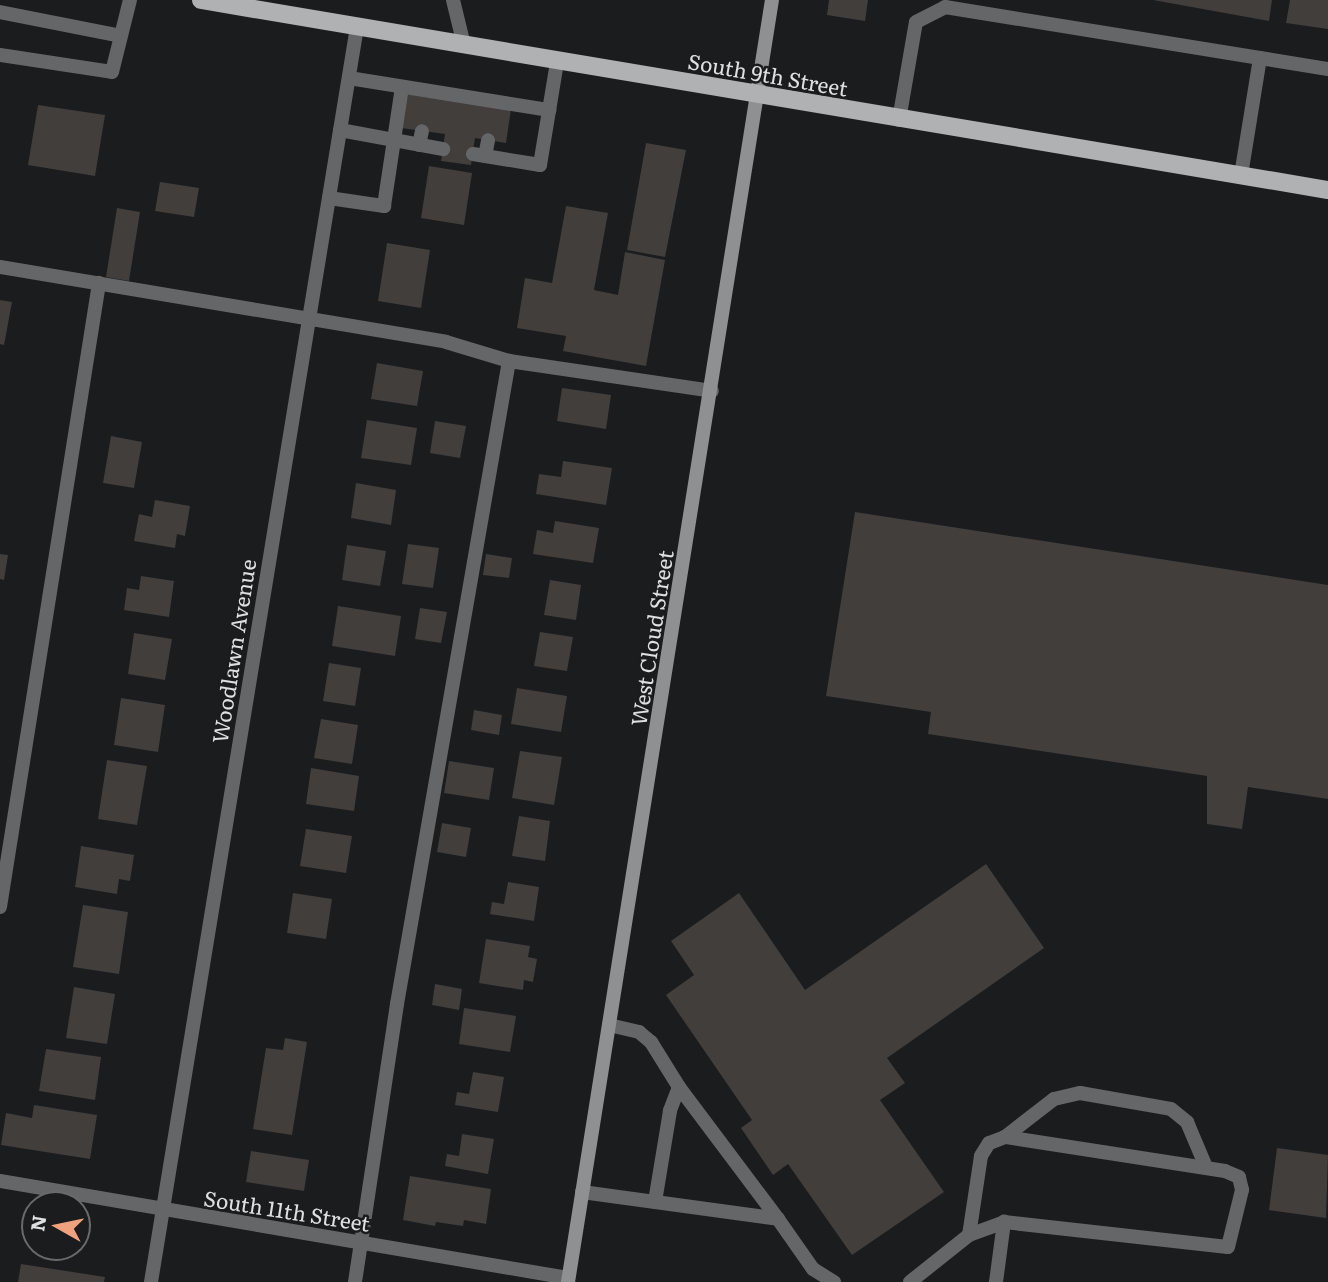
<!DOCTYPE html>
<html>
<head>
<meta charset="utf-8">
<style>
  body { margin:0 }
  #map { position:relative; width:1328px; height:1282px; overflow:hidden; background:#1b1c1e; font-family:Literata,serif }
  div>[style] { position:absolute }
  .building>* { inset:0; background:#413e3c }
  .lane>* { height:14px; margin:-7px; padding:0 7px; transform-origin:7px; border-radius:7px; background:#656667 }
  .street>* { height:14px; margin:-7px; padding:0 7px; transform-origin:7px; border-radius:7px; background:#656667 }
  .secondary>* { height:14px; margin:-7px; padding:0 7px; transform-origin:7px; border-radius:7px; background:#8e9092 }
  .primary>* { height:18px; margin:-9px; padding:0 9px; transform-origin:9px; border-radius:9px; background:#afb1b3 }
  span { translate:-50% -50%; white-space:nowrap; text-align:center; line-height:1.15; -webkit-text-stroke:5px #1b1c1e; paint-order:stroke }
  .street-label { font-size:21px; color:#dee0e1 }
  .north { position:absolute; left:21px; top:1191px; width:70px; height:70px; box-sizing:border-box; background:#1b1c1e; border:2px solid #696a6c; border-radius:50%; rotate:279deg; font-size:19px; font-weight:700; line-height:28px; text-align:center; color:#dee0e1 }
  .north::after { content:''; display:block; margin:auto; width:24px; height:32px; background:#f1a17d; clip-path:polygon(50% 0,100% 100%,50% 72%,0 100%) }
</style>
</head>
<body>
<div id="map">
  <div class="building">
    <div style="clip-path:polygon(829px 0,868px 0,865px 21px,827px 15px)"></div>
    <div style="clip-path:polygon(1153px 0,1272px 0,1269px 21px)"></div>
    <div style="clip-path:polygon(1290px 0,1328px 0,1328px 29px,1286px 23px)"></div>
    <div style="clip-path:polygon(406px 94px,511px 109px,506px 143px,475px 138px,471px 165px,441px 161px,445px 134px,401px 128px)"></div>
    <div style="clip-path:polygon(38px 105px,105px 115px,95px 176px,28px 165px)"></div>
    <div style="clip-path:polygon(646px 143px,686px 150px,665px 257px,627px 250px)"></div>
    <div style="clip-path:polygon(429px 166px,472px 173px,464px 225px,421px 218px)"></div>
    <div style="clip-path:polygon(160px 182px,199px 188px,194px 217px,155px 211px)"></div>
    <div style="clip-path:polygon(566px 206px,608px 213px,594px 290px,618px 295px,625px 252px,665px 260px,646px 366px,563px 351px,566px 336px,517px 328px,525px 278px,552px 283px)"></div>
    <div style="clip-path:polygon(117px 208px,140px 212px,129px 281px,106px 277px)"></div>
    <div style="clip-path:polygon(387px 243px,430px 250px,421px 308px,378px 301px)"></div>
    <div style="clip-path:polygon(0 300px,12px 302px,4px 345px,0 344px)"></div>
    <div style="clip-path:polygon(377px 363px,423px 371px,417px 406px,371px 399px)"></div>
    <div style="clip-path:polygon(562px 388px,611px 395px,606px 429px,557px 421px)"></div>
    <div style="clip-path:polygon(367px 420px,417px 428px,411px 465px,361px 458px)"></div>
    <div style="clip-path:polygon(435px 421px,466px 426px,460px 458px,430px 453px)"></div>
    <div style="clip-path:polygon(111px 436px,142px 442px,134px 488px,103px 483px)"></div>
    <div style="clip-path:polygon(563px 461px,612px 468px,606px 505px,536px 494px,539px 474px,561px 477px)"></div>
    <div style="clip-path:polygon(356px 483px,396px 490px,391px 525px,351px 518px)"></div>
    <div style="clip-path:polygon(155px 500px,190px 506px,185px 536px,177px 534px,175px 548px,134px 541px,139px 514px,152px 517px)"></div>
    <div style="clip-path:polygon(855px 512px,1328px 585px,1328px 799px,1248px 787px,1242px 829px,1207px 824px,1207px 776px,928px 734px,931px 712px,826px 696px)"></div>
    <div style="clip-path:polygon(555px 521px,599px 528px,593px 563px,533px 554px,537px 530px,553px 533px)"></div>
    <div style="clip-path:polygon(408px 544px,439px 548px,433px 588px,402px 584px)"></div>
    <div style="clip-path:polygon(347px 545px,386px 551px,380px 586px,342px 580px)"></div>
    <div style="clip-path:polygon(0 554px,8px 555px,4px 580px,0 579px)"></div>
    <div style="clip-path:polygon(486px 554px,512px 558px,509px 578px,483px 575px)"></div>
    <div style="clip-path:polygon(141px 576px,174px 581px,169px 617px,124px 610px,127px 588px,139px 590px)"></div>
    <div style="clip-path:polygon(550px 580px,581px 585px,576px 620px,544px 615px)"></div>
    <div style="clip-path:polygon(338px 606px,401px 616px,395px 656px,332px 646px)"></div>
    <div style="clip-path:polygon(420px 608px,447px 612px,441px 643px,415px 639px)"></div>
    <div style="clip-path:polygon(540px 632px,573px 637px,567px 671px,534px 666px)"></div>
    <div style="clip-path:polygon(134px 633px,172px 639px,165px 680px,128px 674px)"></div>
    <div style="clip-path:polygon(329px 663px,361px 668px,355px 706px,323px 701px)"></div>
    <div style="clip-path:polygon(517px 688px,567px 696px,561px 732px,511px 724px)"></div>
    <div style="clip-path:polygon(121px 698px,165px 705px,158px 752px,114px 745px)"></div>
    <div style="clip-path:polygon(474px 710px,502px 715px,499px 735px,471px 730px)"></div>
    <div style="clip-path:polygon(321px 719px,358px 725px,352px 764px,314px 758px)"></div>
    <div style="clip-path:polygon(520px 751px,562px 757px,554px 805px,512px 798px)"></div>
    <div style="clip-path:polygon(107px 760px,147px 766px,137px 825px,98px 819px)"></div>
    <div style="clip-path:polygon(449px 761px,494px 768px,489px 800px,444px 793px)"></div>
    <div style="clip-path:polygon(311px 768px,359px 776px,354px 811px,306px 804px)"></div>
    <div style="clip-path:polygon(519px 816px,550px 821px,545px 861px,512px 856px)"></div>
    <div style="clip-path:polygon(442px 823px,471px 828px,466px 857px,437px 852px)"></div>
    <div style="clip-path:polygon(306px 829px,352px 836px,346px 873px,300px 866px)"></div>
    <div style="clip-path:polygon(81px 846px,134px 855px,130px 881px,119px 879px,117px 894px,75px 887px)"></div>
    <div style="clip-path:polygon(986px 864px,1044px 948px,887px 1058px,905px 1083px,880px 1100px,944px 1192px,852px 1255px,788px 1164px,773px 1175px,741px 1128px,752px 1120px,666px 995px,694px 975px,671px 941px,739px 893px,805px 990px)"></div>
    <div style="clip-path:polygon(508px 882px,539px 887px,534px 921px,490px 914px,492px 902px,504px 904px)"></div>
    <div style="clip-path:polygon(293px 893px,332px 899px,326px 939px,287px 933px)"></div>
    <div style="clip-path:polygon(83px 905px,128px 912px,119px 974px,73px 967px)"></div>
    <div style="clip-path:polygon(486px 939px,530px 946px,528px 957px,537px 959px,533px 982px,524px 980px,523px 990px,479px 983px)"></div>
    <div style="clip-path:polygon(435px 984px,462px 989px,459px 1010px,432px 1005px)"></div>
    <div style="clip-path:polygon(74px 987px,115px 994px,107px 1044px,66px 1038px)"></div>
    <div style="clip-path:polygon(464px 1008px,516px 1016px,510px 1052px,459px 1044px)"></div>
    <div style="clip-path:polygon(285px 1038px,307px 1042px,292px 1135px,253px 1129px,266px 1048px,283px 1050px)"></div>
    <div style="clip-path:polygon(46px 1049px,101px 1057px,95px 1100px,39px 1091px)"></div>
    <div style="clip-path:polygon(473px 1072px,504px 1077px,498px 1112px,455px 1105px,457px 1092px,469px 1094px)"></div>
    <div style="clip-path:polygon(34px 1105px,97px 1115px,90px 1159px,1px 1145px,6px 1113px,32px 1118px)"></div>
    <div style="clip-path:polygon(462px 1134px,494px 1139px,488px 1174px,445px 1166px,447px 1154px,459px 1156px)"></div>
    <div style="clip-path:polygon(1277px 1148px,1328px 1155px,1326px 1218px,1269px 1210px)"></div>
    <div style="clip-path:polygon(251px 1151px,309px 1160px,304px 1191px,246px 1182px)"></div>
    <div style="clip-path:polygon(410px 1176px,491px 1189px,486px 1224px,464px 1220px,463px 1226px,436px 1222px,435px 1226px,403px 1220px)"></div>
    <div style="clip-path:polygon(21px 1264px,105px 1277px,104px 1282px,18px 1282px)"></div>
  </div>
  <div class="lane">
    <div style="left:453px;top:0;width:46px;rotate:76.3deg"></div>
    <div style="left:0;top:12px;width:123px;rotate:11.2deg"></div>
    <div style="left:0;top:55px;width:113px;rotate:8.6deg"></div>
    <div style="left:112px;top:72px;width:74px;rotate:-76deg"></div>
    <div style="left:1260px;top:58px;width:69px;rotate:9.2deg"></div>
    <div style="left:349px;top:78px;width:203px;rotate:9.1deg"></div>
    <div style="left:899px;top:120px;width:99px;rotate:-80.2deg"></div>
    <div style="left:916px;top:22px;width:33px;rotate:-27deg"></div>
    <div style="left:945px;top:7px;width:319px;rotate:9.2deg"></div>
    <div style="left:1260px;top:58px;width:119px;rotate:99.2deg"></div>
    <div style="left:340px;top:130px;width:105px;rotate:10.5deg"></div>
    <div style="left:419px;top:145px;width:14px;rotate:-78deg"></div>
    <div style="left:473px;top:154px;width:68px;rotate:9.3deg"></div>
    <div style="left:540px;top:165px;width:104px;rotate:-80.6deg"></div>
    <div style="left:485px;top:156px;width:16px;rotate:-79deg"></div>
    <div style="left:329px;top:198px;width:56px;rotate:8.3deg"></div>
    <div style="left:384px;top:206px;width:120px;rotate:-81.4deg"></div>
    <div style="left:0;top:267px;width:452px;rotate:9.5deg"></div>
    <div style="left:446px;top:342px;width:66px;rotate:16.8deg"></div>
    <div style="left:509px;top:361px;width:205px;rotate:8.4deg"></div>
    <div style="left:0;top:907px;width:632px;rotate:-80.98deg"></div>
    <div style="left:609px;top:1025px;width:31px;rotate:13deg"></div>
    <div style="left:639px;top:1032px;width:16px;rotate:40deg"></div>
    <div style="left:651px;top:1042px;width:53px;rotate:58.1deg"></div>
    <div style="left:1005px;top:1137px;width:62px;rotate:-37.8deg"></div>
    <div style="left:1054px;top:1099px;width:27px;rotate:-13deg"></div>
    <div style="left:1080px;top:1093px;width:92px;rotate:10deg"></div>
    <div style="left:1171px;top:1109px;width:21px;rotate:39deg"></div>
    <div style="left:1187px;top:1122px;width:49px;rotate:67.1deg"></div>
    <div style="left:582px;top:1192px;width:198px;rotate:7.8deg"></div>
    <div style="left:778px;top:1219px;width:165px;rotate:-126.9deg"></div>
    <div style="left:679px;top:1087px;width:26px;rotate:111deg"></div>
    <div style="left:670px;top:1111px;width:92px;rotate:99.4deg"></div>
    <div style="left:778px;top:1219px;width:61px;rotate:55deg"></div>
    <div style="left:813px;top:1269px;width:25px;rotate:32deg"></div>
    <div style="left:355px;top:1282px;width:281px;rotate:-81.4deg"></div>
    <div style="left:397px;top:1004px;width:653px;rotate:-80.12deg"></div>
    <div style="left:910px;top:1282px;width:75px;rotate:-38.5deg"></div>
    <div style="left:969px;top:1235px;width:37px;rotate:-20deg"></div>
    <div style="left:1004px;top:1222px;width:225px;rotate:6.4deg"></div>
    <div style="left:1228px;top:1247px;width:59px;rotate:-76.2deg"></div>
    <div style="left:1242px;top:1190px;width:13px;rotate:-103deg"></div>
    <div style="left:1239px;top:1177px;width:15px;rotate:-157deg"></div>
    <div style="left:1225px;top:1171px;width:223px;rotate:-171.2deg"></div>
    <div style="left:1005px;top:1137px;width:17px;rotate:159deg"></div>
    <div style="left:989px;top:1143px;width:15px;rotate:122deg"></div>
    <div style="left:981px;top:1156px;width:80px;rotate:98.6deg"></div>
    <div style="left:996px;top:1282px;width:61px;rotate:-82.4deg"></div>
  </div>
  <div class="street">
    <div style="left:0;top:1181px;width:576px;rotate:9.69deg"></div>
    <div style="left:151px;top:1282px;width:1272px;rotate:-80.68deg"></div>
  </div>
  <div class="secondary">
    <div style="left:568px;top:1282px;width:1298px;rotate:-80.96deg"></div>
  </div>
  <div class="primary">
    <div style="left:201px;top:0;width:1143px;rotate:9.57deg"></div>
  </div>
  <div class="street-label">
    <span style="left:768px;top:74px;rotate:10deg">South 9th Street</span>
    <span style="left:651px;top:638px;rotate:-81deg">West Cloud Street</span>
    <span style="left:233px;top:651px;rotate:-81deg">Woodlawn Avenue</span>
    <span style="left:287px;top:1210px;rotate:9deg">South 11th Street</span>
  </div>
  <div class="north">N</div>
</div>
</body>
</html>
